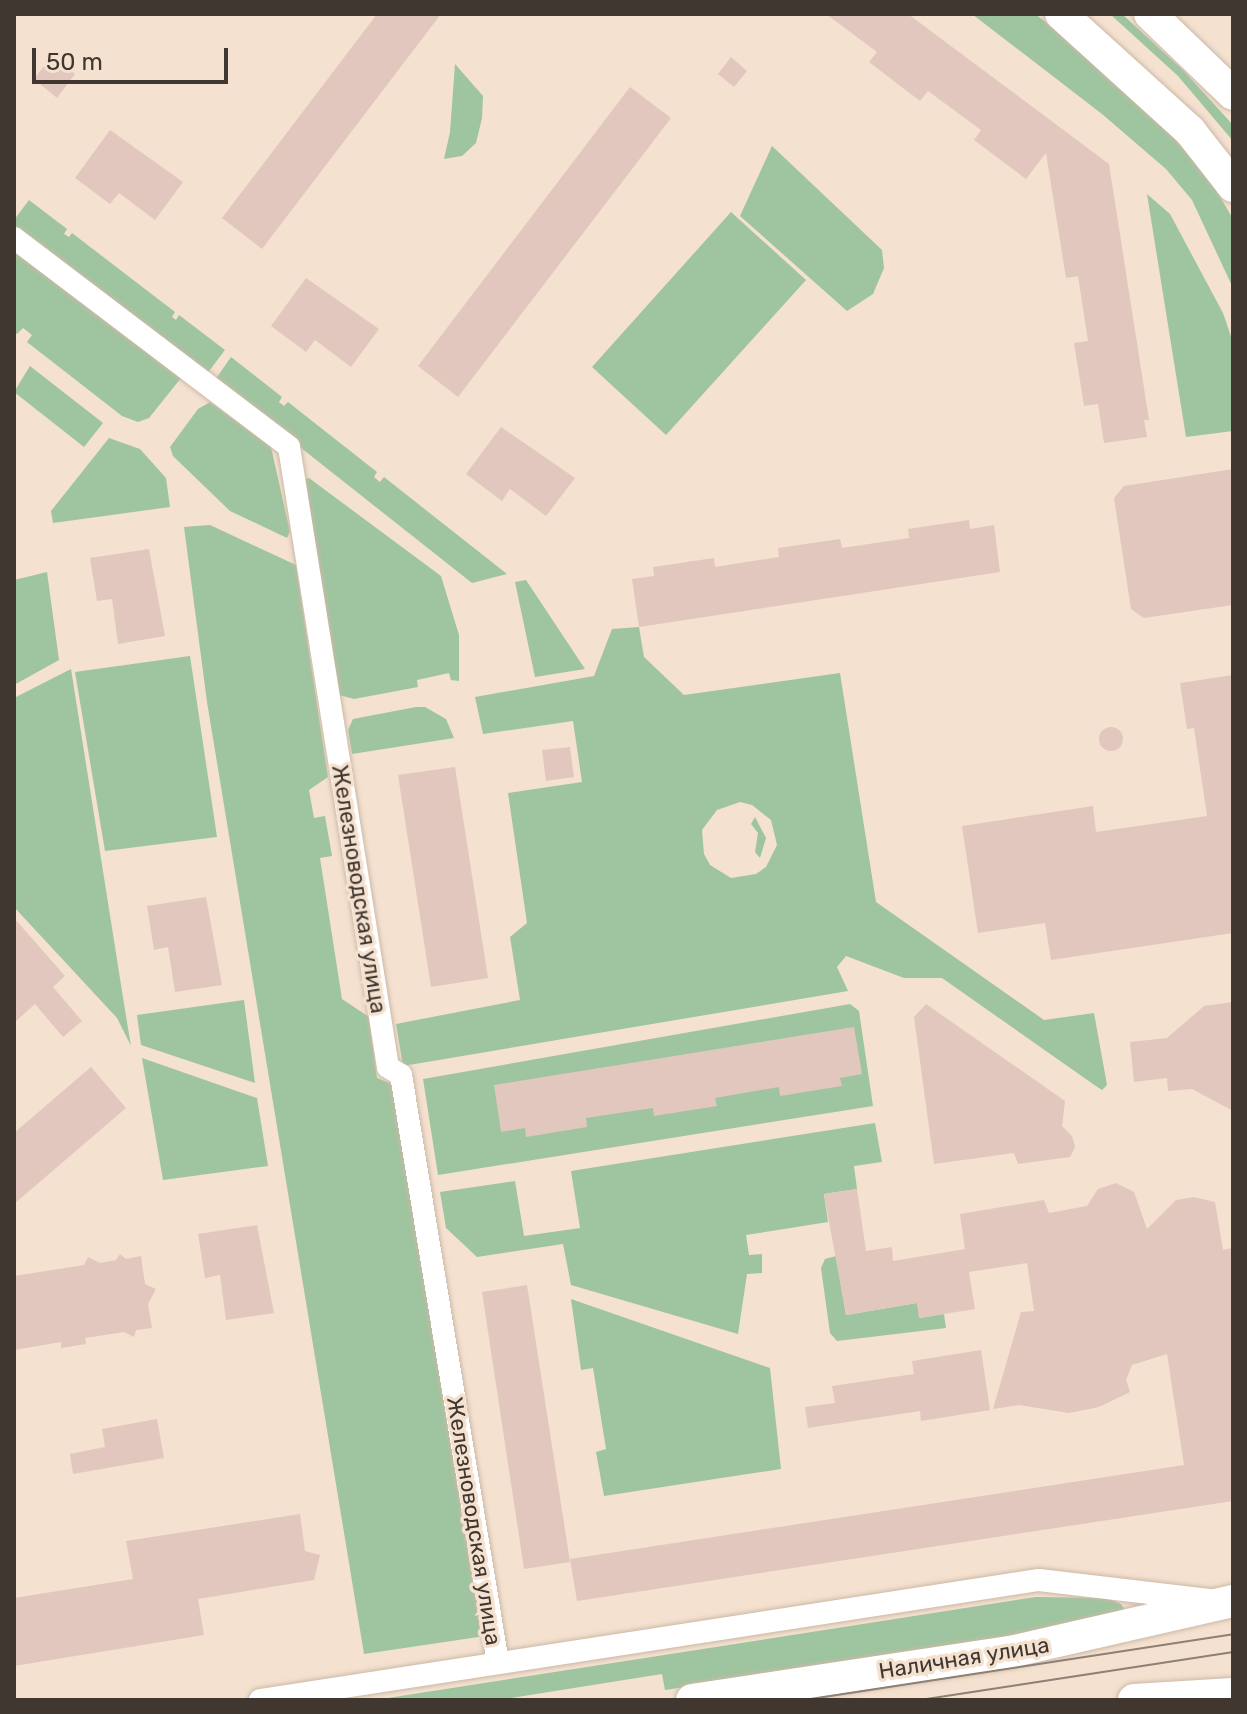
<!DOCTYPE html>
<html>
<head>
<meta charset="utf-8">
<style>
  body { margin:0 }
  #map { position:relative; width:1247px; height:1714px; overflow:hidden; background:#f5e1cf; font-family:Rubik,sans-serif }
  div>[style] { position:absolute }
  .green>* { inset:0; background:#9ec59f }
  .building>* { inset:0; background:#e2c7be }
  .round { border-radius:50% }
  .roads { filter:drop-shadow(0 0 2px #cbb8a6) drop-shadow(0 0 2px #cbb8a6) }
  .street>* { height:22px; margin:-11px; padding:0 11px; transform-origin:11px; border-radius:11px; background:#fff }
  .secondary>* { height:32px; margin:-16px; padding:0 16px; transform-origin:16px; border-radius:16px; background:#fff }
  .tram>* { height:2px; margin:-1px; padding:0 1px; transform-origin:1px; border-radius:1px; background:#8e8075 }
  span { translate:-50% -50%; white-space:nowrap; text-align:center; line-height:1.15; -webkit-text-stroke:7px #f5e1cf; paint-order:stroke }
  .street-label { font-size:22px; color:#3f3730 }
  .frame { position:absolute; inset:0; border:16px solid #3f3730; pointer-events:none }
  .scale { position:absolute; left:32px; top:48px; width:196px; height:36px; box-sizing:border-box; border:4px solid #3f3730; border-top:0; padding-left:10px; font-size:24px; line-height:28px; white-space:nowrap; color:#3f3730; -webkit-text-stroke:6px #f5e1cf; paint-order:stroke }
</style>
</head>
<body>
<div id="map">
  <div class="green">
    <div style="clip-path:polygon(972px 14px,1035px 14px,1086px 52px,1163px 125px,1212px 183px,1233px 219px,1233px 288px,1192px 200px,1166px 169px,1102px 114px)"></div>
    <div style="clip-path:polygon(1110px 14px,1122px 14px,1183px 70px,1233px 125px,1233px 141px,1178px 76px)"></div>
    <div style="clip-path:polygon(455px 64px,483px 96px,482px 118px,476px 143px,462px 156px,444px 159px,450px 132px)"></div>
    <div style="clip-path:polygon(772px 146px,882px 250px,884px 268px,873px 294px,847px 311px,740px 216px)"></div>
    <div style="clip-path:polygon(1147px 194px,1170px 214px,1223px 313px,1233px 342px,1233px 431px,1186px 437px)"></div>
    <div style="clip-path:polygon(29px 200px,67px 229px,64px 234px,69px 237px,72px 233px,175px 312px,172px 317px,176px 320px,179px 315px,225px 350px,206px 375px,14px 228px,14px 220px)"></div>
    <div style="clip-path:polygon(731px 212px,806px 280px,666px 435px,592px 367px)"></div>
    <div style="clip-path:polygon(14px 251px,181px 378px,149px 418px,138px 422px,122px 416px,27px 342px,32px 335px,23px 328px,17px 334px,14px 332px)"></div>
    <div style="clip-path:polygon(231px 357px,282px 397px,279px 402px,284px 406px,288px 402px,377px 472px,374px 477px,380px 482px,384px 477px,507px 574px,472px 583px,215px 380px)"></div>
    <div style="clip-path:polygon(30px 366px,103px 423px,84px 447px,14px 392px)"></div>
    <div style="clip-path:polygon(210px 402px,271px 447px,290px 532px,287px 538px,230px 511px,173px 456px,170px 447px,198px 409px)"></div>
    <div style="clip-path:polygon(109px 438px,140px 449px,166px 478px,170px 507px,53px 523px,51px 511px)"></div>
    <div style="clip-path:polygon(309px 478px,441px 576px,459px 635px,459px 681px,451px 680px,449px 673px,417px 680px,418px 687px,354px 699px,339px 695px,304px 480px)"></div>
    <div style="clip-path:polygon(210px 525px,296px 565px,328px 777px,309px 790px,314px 818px,325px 816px,332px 856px,320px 858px,342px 999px,369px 1017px,377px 1078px,392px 1084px,485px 1636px,364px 1654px,207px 702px,184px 527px)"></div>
    <div style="clip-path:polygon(47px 572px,59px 660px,14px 685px,14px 580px)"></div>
    <div style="clip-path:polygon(526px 580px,585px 669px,535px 677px,515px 582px)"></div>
    <div style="clip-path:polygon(evenodd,639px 627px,644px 657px,684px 695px,840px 673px,876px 902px,1044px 1020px,1094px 1013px,1107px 1085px,1102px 1090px,1093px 1084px,942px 978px,904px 978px,846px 956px,837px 967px,848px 991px,403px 1066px,396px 1024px,520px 1000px,510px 937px,527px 923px,508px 793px,582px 782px,573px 721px,483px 734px,475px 697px,594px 676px,612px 629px,639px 627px,740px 802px,752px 805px,771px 820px,777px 845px,766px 867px,756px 874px,731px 878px,710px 865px,704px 854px,702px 830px,717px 810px,740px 802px)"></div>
    <div style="clip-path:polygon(190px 656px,217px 837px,105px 851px,75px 672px)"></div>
    <div style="clip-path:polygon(71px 669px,125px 1010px,131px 1046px,117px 1018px,14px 907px,14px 698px)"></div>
    <div style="clip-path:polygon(416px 707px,425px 707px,446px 719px,454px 738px,352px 754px,348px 730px,353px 719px)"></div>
    <div style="clip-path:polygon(755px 817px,766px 838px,760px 858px,755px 852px,758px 833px,751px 824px)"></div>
    <div style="clip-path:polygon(244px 1000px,255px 1083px,141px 1045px,137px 1015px)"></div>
    <div style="clip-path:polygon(850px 1004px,859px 1011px,873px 1106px,438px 1175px,423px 1079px)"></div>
    <div style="clip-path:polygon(142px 1058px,257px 1098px,268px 1166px,163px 1180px)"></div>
    <div style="clip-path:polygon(875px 1123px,882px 1162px,854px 1166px,857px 1189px,824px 1194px,828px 1222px,746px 1235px,749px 1255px,762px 1254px,762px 1273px,747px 1274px,738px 1334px,571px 1285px,563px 1244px,477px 1257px,446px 1228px,440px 1192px,515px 1181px,524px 1236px,580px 1228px,571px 1171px)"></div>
    <div style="clip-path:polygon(836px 1256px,846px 1315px,917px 1303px,920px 1318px,944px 1314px,946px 1328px,837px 1341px,830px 1333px,821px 1268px,825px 1259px)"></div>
    <div style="clip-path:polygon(571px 1299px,770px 1368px,781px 1469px,604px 1496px,596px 1452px,606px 1449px,593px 1368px,581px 1370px)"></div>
    <div style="clip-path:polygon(1036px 1597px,1106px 1598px,1121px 1604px,1126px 1612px,1029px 1636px,665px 1690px,662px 1674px,498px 1700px,375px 1700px)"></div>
  </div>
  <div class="building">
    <div style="clip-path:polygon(377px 14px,441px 14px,262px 249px,222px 218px)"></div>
    <div style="clip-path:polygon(826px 14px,908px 14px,1109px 164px,1149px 420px,1144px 420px,1147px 437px,1104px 443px,1098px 404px,1084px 406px,1074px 343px,1088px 341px,1078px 276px,1066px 278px,1046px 153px,1026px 179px,974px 140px,981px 130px,928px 91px,920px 101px,869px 62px,877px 52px)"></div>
    <div style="clip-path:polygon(52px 56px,75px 74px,57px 98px,34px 79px)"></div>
    <div style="clip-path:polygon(731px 57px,747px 71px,734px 87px,718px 74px)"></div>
    <div style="clip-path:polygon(630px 87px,671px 118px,458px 397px,418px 366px)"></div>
    <div style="clip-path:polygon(110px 130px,183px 182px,155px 220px,119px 193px,110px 204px,75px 178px)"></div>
    <div style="clip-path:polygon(306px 278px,379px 329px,351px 367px,315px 340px,306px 352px,271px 326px)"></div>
    <div style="clip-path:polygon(501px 427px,575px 478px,546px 516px,510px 489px,502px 501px,466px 474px)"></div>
    <div style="clip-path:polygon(1233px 469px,1233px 605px,1144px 618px,1131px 609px,1114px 498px,1124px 486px)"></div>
    <div style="clip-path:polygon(969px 520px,970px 529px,994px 525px,1000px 572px,639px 627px,632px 579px,654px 576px,653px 567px,714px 558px,715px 567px,779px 557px,778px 548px,840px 539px,842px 548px,909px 538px,908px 529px)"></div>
    <div style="clip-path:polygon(149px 549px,165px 636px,118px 644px,112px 599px,97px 601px,90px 558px)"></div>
    <div style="clip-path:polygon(1233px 675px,1233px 933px,1051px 960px,1045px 923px,978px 933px,962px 826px,1093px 806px,1096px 832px,1207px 816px,1194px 728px,1187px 729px,1180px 683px)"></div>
    <div class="round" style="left:1099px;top:727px;width:24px;height:24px"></div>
    <div style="clip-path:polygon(570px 747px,574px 777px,546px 781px,542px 750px)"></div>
    <div style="clip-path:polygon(455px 767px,488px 978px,431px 987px,398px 775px)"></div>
    <div style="clip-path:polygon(206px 897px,222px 985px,175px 992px,168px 947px,154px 950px,147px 906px)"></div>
    <div style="clip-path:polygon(14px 918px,65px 976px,53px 987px,82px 1021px,63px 1037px,35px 1004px,14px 1023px)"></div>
    <div style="clip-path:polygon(1233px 1002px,1233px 1111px,1192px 1089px,1168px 1091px,1167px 1078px,1134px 1082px,1130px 1042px,1167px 1038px,1204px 1006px)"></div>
    <div style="clip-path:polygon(926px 1004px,1065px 1101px,1062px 1126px,1072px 1136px,1075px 1147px,1070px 1157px,1018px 1164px,1014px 1153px,934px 1164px,914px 1017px)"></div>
    <div style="clip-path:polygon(854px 1027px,862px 1074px,840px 1078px,842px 1086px,780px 1096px,779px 1087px,715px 1098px,717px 1106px,654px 1116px,653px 1108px,586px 1118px,587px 1127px,526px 1137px,525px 1128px,501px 1132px,494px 1085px)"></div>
    <div style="clip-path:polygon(91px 1067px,126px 1108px,14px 1204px,14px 1133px)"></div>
    <div style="clip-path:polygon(1116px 1183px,1134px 1192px,1147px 1229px,1176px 1200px,1194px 1197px,1215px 1202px,1223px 1250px,1233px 1248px,1233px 1501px,577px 1601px,570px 1559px,1184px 1465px,1167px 1354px,1132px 1365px,1126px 1380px,1130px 1392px,1099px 1407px,1069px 1413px,1019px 1405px,993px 1409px,1021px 1312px,1034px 1311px,1027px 1263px,969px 1272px,975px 1309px,919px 1318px,917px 1303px,846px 1315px,824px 1194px,857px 1189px,866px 1251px,892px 1247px,893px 1261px,965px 1249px,960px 1214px,1044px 1200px,1049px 1213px,1087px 1206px,1098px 1189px)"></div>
    <div style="clip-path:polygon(257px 1225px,274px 1313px,226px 1320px,220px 1275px,205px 1278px,198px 1234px)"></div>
    <div style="clip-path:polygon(120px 1254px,126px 1259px,141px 1256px,145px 1284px,156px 1289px,148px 1304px,152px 1328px,136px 1330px,134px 1337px,124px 1332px,85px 1338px,86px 1344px,61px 1348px,61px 1342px,14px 1350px,14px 1276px,84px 1265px,88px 1257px,100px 1263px,116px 1260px)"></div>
    <div style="clip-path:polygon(527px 1285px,570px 1562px,524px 1569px,482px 1292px)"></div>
    <div style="clip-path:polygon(981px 1350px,990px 1410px,921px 1421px,920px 1411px,808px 1428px,805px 1407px,835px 1403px,832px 1386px,914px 1374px,912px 1361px)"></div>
    <div style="clip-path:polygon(157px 1419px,164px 1458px,73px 1474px,70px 1454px,105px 1447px,102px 1429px)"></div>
    <div style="clip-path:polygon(300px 1514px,305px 1551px,320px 1555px,314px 1580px,198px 1599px,204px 1635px,14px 1666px,14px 1598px,133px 1579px,126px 1541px)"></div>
  </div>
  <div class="roads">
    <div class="street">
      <div style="left:14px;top:238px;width:345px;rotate:37.2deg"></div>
      <div style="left:289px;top:447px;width:628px;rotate:80.93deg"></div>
      <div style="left:388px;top:1067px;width:15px;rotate:32deg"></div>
      <div style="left:401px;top:1075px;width:596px;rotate:80.63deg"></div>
      <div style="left:260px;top:1700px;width:788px;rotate:-8.76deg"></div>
      <div style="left:1039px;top:1580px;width:171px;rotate:6.7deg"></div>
    </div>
    <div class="secondary">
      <div style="left:1061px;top:14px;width:174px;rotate:42.2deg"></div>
      <div style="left:1190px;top:131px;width:70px;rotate:52deg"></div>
      <div style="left:1150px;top:14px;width:115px;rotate:43.9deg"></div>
      <div style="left:692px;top:1700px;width:322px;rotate:-8.6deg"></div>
      <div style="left:1010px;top:1652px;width:229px;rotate:-12.9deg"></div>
      <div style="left:1134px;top:1700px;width:99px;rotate:-3.5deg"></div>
    </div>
  </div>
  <div class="tram">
    <div style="left:804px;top:1700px;width:434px;rotate:-8.7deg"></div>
    <div style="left:920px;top:1700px;width:317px;rotate:-8.7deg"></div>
  </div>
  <div class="street-label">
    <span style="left:359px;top:889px;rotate:81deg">Железноводская улица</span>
    <span style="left:474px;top:1521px;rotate:81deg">Железноводская улица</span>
    <span style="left:964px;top:1658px;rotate:-9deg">Наличная улица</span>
  </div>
  <div class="frame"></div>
  <div class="scale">50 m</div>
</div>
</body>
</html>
